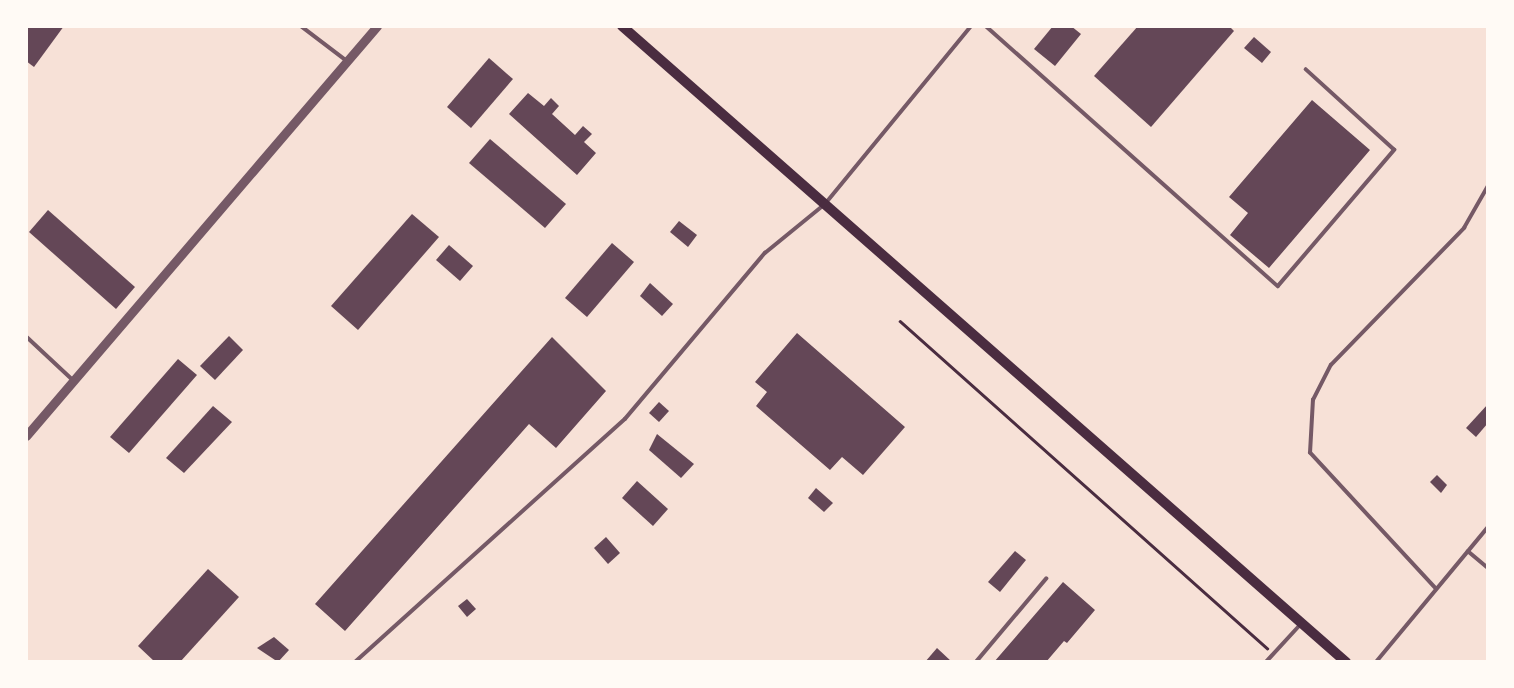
<!DOCTYPE html>
<html>
<head>
<meta charset="utf-8">
<style>
  body { margin:0 }
  #map { position:relative; width:1514px; height:688px; overflow:hidden; background:#f7e1d7; font-family:Mulish,sans-serif }
  div>[style] { position:absolute }
  .building>* { inset:0; background:#644757 }
  .path>* { height:2.5px; margin:-1.25px; padding:0 1.25px; transform-origin:1.25px; border-radius:1.25px; background:#4a2c40 }
  .service>* { height:3.5px; margin:-1.75px; padding:0 1.75px; transform-origin:1.75px; border-radius:1.75px; background:#755966 }
  .tertiary>* { height:9px; margin:-4.5px; padding:0 4.5px; transform-origin:4.5px; border-radius:4.5px; background:#755966 }
  .primary>* { height:10px; margin:-5px; padding:0 5px; transform-origin:5px; border-radius:5px; background:#4a2c40 }
  span { translate:-50% -50%; white-space:nowrap; text-align:center; line-height:1.15; -webkit-text-stroke:5px #fffaf5; paint-order:stroke }
  .frame { position:absolute; inset:0; border:28px solid #fffaf5; pointer-events:none }
</style>
</head>
<body>
<div id="map">
  <div class="building">
    <div style="clip-path:polygon(26px 26px,64px 26px,34px 67px,26px 61px)"></div>
    <div style="clip-path:polygon(1053px 26px,1071px 26px,1081px 34px,1055px 66px,1034px 49px)"></div>
    <div style="clip-path:polygon(1138px 26px,1229px 26px,1234px 31px,1151px 127px,1094px 76px)"></div>
    <div style="clip-path:polygon(1254px 37px,1271px 52px,1262px 63px,1244px 48px)"></div>
    <div style="clip-path:polygon(489px 58px,513px 79px,471px 128px,447px 107px)"></div>
    <div style="clip-path:polygon(528px 93px,544px 106px,551px 98px,559px 106px,552px 114px,575px 135px,583px 126px,592px 134px,584px 142px,596px 153px,577px 175px,509px 114px)"></div>
    <div style="clip-path:polygon(1312px 100px,1370px 150px,1269px 268px,1230px 235px,1248px 213px,1229px 197px)"></div>
    <div style="clip-path:polygon(490px 139px,566px 204px,545px 228px,469px 163px)"></div>
    <div style="clip-path:polygon(48px 210px,135px 287px,116px 309px,29px 232px)"></div>
    <div style="clip-path:polygon(412px 214px,439px 237px,358px 330px,331px 306px)"></div>
    <div style="clip-path:polygon(679px 221px,697px 235px,688px 247px,670px 232px)"></div>
    <div style="clip-path:polygon(612px 243px,634px 262px,587px 317px,565px 298px)"></div>
    <div style="clip-path:polygon(449px 245px,473px 266px,460px 281px,436px 260px)"></div>
    <div style="clip-path:polygon(650px 283px,673px 304px,662px 316px,640px 296px)"></div>
    <div style="clip-path:polygon(797px 333px,905px 427px,863px 475px,842px 457px,830px 470px,756px 406px,767px 392px,755px 382px)"></div>
    <div style="clip-path:polygon(229px 336px,243px 350px,215px 380px,200px 366px)"></div>
    <div style="clip-path:polygon(552px 337px,606px 391px,556px 448px,529px 424px,345px 631px,315px 604px)"></div>
    <div style="clip-path:polygon(178px 359px,197px 375px,129px 453px,110px 437px)"></div>
    <div style="clip-path:polygon(659px 402px,669px 411px,659px 422px,649px 413px)"></div>
    <div style="clip-path:polygon(1488px 404px,1488px 423px,1476px 437px,1466px 428px)"></div>
    <div style="clip-path:polygon(213px 406px,232px 422px,184px 473px,166px 458px)"></div>
    <div style="clip-path:polygon(657px 434px,694px 464px,681px 478px,649px 450px)"></div>
    <div style="clip-path:polygon(1437px 475px,1447px 485px,1441px 493px,1430px 482px)"></div>
    <div style="clip-path:polygon(637px 481px,668px 509px,653px 526px,622px 498px)"></div>
    <div style="clip-path:polygon(816px 488px,833px 503px,824px 512px,808px 498px)"></div>
    <div style="clip-path:polygon(606px 537px,620px 553px,608px 564px,594px 548px)"></div>
    <div style="clip-path:polygon(1015px 551px,1026px 560px,1000px 592px,988px 582px)"></div>
    <div style="clip-path:polygon(208px 569px,239px 597px,180px 662px,155px 662px,138px 646px)"></div>
    <div style="clip-path:polygon(1063px 582px,1095px 610px,1067px 643px,1064px 641px,1046px 662px,994px 662px)"></div>
    <div style="clip-path:polygon(467px 599px,476px 609px,467px 617px,458px 606px)"></div>
    <div style="clip-path:polygon(274px 637px,289px 650px,278px 662px,257px 648px)"></div>
    <div style="clip-path:polygon(937px 648px,952px 662px,925px 662px)"></div>
  </div>
  <div class="path">
    <div style="left:900px;top:321px;width:492px;rotate:41.7deg"></div>
  </div>
  <div class="service">
    <div style="left:301px;top:26px;width:56px;rotate:37.1deg"></div>
    <div style="left:986px;top:26px;width:391px;rotate:41.7deg"></div>
    <div style="left:1278px;top:286px;width:179px;rotate:-49.5deg"></div>
    <div style="left:1394px;top:150px;width:119px;rotate:-137.7deg"></div>
    <div style="left:26px;top:336px;width:64px;rotate:43.1deg"></div>
    <div style="left:1468px;top:551px;width:26px;rotate:40deg"></div>
    <div style="left:1436px;top:589px;width:185px;rotate:-132.8deg"></div>
    <div style="left:1310px;top:453px;width:53px;rotate:-86.8deg"></div>
    <div style="left:1313px;top:400px;width:39px;rotate:-63deg"></div>
    <div style="left:1331px;top:365px;width:191px;rotate:-45.8deg"></div>
    <div style="left:1464px;top:228px;width:48px;rotate:-60.3deg"></div>
    <div style="left:355px;top:662px;width:363px;rotate:-42deg"></div>
    <div style="left:625px;top:419px;width:217px;rotate:-49.9deg"></div>
    <div style="left:765px;top:253px;width:77px;rotate:-39.2deg"></div>
    <div style="left:825px;top:204px;width:230px;rotate:-50.6deg"></div>
    <div style="left:976px;top:662px;width:109px;rotate:-49.9deg"></div>
    <div style="left:1266px;top:662px;width:50px;rotate:-47.4deg"></div>
    <div style="left:1376px;top:662px;width:175px;rotate:-50.3deg"></div>
  </div>
  <div class="tertiary">
    <div style="left:26px;top:436px;width:540px;rotate:-49.43deg"></div>
  </div>
  <div class="primary">
    <div style="left:622px;top:26px;width:964px;rotate:41.3deg"></div>
  </div>
  <div class="frame"></div>
</div>
</body>
</html>
